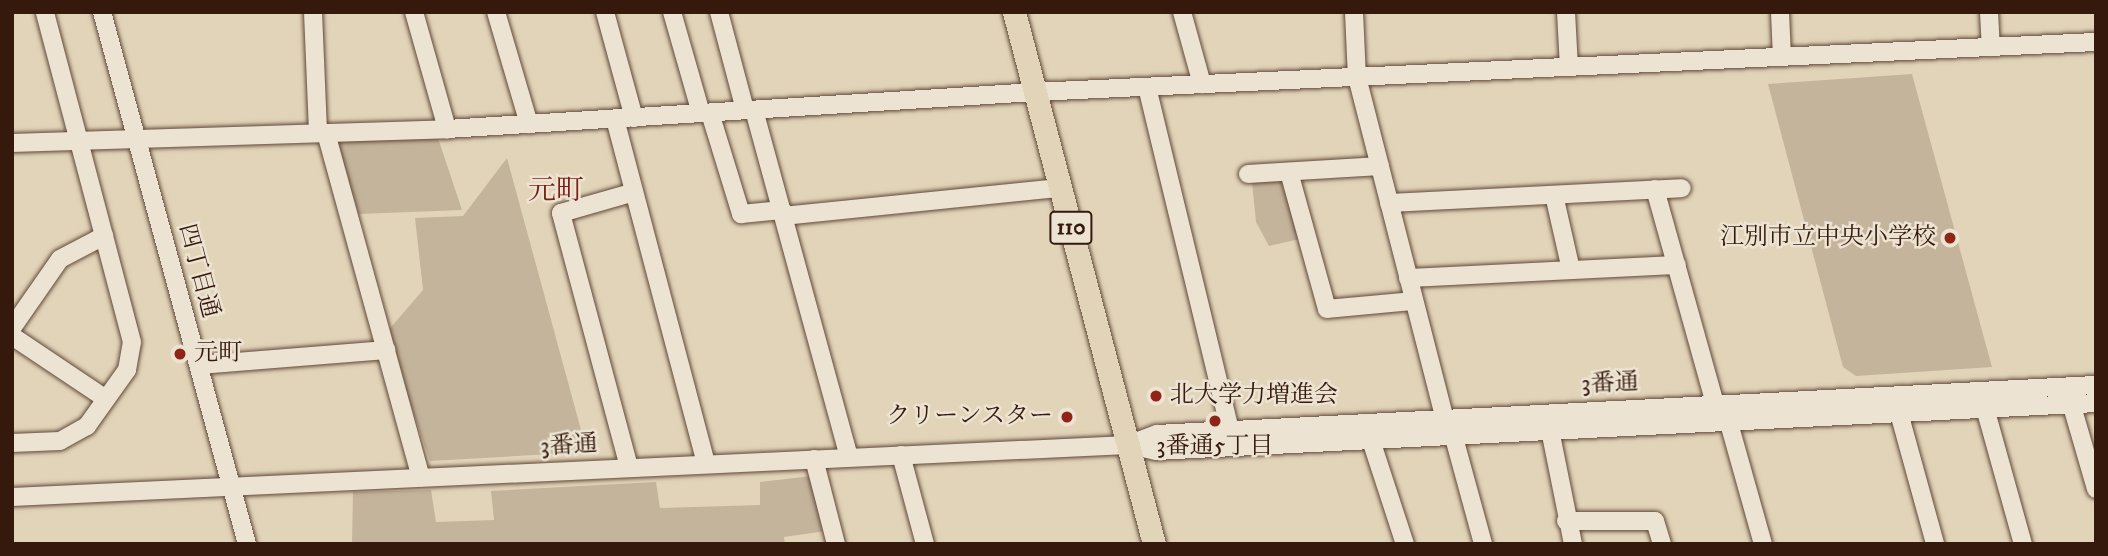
<!DOCTYPE html>
<html>
<head>
<meta charset="utf-8">
<style>
  body { margin:0 }
  #map { position:relative; width:2108px; height:556px; overflow:hidden; background:#e2d4b9; font-family:"IM FELL DW Pica","Noto Serif JP",serif }
  div>[style] { position:absolute }
  .green>* { inset:0; background:#c5b49c }
  .roads { filter:drop-shadow(0 0 2px #604838) drop-shadow(0 0 2px #604838) }
  .minor>* { height:18px; margin:-9px; padding:0 9px; transform-origin:9px; border-radius:9px; background:#ece3d2 }
  .major>* { height:23px; margin:-11.5px; padding:0 11.5px; transform-origin:11.5px; border-radius:11.5px; background:#e2d4b9 }
  .dots>* { width:19px; height:19px; translate:-50% -50%; box-sizing:border-box; border:4px solid #ece3d2; border-radius:50% }
  span { translate:-50% -50%; white-space:nowrap; text-align:center; line-height:1.15; -webkit-text-stroke:5px #ece3d2; paint-order:stroke }
  .shield-label span { padding:2px 5px; background:#ece3d2; border:2px solid; border-radius:5px; -webkit-text-stroke-width:0 }
  .shield-label { font-size:23px; color:#35190d; font-weight:700 }
  .poi-label { font-size:24px; color:#35190d }
  .right { translate:-100% -50%; text-align:right }
  .left { translate:0 -50%; text-align:left }
  .street-label { font-size:24px; color:#35190d }
  .quarter-label { font-size:28px; color:#7a1f14 }
  .frame { position:absolute; inset:0; border:14px solid #35190d; pointer-events:none }
</style>
</head>
<body>
<div id="map">
  <div class="green">
    <div style="clip-path:polygon(1912px 74px,1992px 367px,1856px 376px,1843px 367px,1768px 84px)"></div>
    <div style="clip-path:polygon(438px 138px,462px 210px,359px 214px,336px 145px,343px 139px)"></div>
    <div style="clip-path:polygon(507px 158px,587px 452px,430px 461px,386px 333px,423px 290px,415px 218px,463px 216px)"></div>
    <div style="clip-path:polygon(1283px 180px,1300px 239px,1269px 246px,1256px 222px,1252px 182px)"></div>
    <div style="clip-path:polygon(812px 476px,826px 531px,784px 537px,785px 544px,352px 544px,353px 492px,431px 490px,436px 522px,494px 520px,491px 491px,656px 482px,660px 508px,760px 505px,760px 482px)"></div>
  </div>
  <div class="roads">
    <div class="minor">
      <div style="left:102px;top:12px;width:551px;rotate:74.75deg"></div>
      <div style="left:313px;top:12px;width:121px;rotate:87.6deg"></div>
      <div style="left:414px;top:12px;width:122px;rotate:74.2deg"></div>
      <div style="left:496px;top:12px;width:117px;rotate:73.6deg"></div>
      <div style="left:605px;top:12px;width:110px;rotate:74.7deg"></div>
      <div style="left:672px;top:12px;width:105px;rotate:74deg"></div>
      <div style="left:719px;top:12px;width:101px;rotate:75.1deg"></div>
      <div style="left:1182px;top:12px;width:75px;rotate:74.5deg"></div>
      <div style="left:1354px;top:12px;width:65px;rotate:87.4deg"></div>
      <div style="left:1357px;top:77px;width:351px;rotate:75.6deg"></div>
      <div style="left:1566px;top:12px;width:55px;rotate:86.9deg"></div>
      <div style="left:1780px;top:12px;width:45px;rotate:87.5deg"></div>
      <div style="left:1989px;top:12px;width:35px;rotate:87deg"></div>
      <div style="left:1147px;top:87px;width:353px;rotate:76.4deg"></div>
      <div style="left:754px;top:110px;width:360px;rotate:74.7deg"></div>
      <div style="left:710px;top:113px;width:106px;rotate:72.9deg"></div>
      <div style="left:741px;top:214px;width:41px;rotate:-5.6deg"></div>
      <div style="left:615px;top:119px;width:357px;rotate:75.2deg"></div>
      <div style="left:326px;top:133px;width:357px;rotate:74.6deg"></div>
      <div style="left:12px;top:143px;width:435px;rotate:-1.8deg"></div>
      <div style="left:447px;top:129px;width:589px;rotate:-3.6deg"></div>
      <div style="left:1035px;top:92px;width:1062px;rotate:-2.7deg"></div>
      <div style="left:1289px;top:172px;width:142px;rotate:74.5deg"></div>
      <div style="left:1327px;top:309px;width:87px;rotate:-5.3deg"></div>
      <div style="left:1248px;top:174px;width:132px;rotate:-3.5deg"></div>
      <div style="left:1655px;top:189px;width:223px;rotate:74.4deg"></div>
      <div style="left:1554px;top:195px;width:77px;rotate:77.2deg"></div>
      <div style="left:1389px;top:203px;width:293px;rotate:-2.9deg"></div>
      <div style="left:783px;top:216px;width:278px;rotate:-5.8deg"></div>
      <div style="left:1408px;top:278px;width:269px;rotate:-2.8deg"></div>
      <div style="left:12px;top:328px;width:84px;rotate:-55.2deg"></div>
      <div style="left:60px;top:259px;width:50px;rotate:-27.6deg"></div>
      <div style="left:12px;top:336px;width:113px;rotate:33.8deg"></div>
      <div style="left:199px;top:365px;width:188px;rotate:-4.6deg"></div>
      <div style="left:2069px;top:396px;width:97px;rotate:73.8deg"></div>
      <div style="left:1896px;top:402px;width:147px;rotate:74.6deg"></div>
      <div style="left:1985px;top:408px;width:141px;rotate:74.4deg"></div>
      <div style="left:1727px;top:416px;width:133px;rotate:74.3deg"></div>
      <div style="left:1548px;top:420px;width:126px;rotate:78.6deg"></div>
      <div style="left:1368px;top:431px;width:119px;rotate:71.9deg"></div>
      <div style="left:1453px;top:434px;width:114px;rotate:74.7deg"></div>
      <div style="left:12px;top:443px;width:48px;rotate:-2.4deg"></div>
      <div style="left:60px;top:441px;width:31px;rotate:-29deg"></div>
      <div style="left:87px;top:426px;width:69px;rotate:-54.5deg"></div>
      <div style="left:127px;top:370px;width:28px;rotate:-80deg"></div>
      <div style="left:132px;top:342px;width:341px;rotate:-104.8deg"></div>
      <div style="left:1128px;top:445px;width:31px;rotate:-21deg"></div>
      <div style="left:1157px;top:434px;width:940px;rotate:-2.99deg"></div>
      <div style="left:901px;top:455px;width:92px;rotate:74.9deg"></div>
      <div style="left:814px;top:459px;width:88px;rotate:75.5deg"></div>
      <div style="left:629px;top:467px;width:263px;rotate:-105deg"></div>
      <div style="left:561px;top:213px;width:76px;rotate:-16deg"></div>
      <div style="left:12px;top:497px;width:1117px;rotate:-2.67deg"></div>
      <div style="left:1128px;top:445px;width:29px;rotate:12deg"></div>
      <div style="left:1156px;top:451px;width:941px;rotate:-2.92deg"></div>
      <div style="left:1566px;top:521px;width:89px"></div>
      <div style="left:1655px;top:521px;width:24px;rotate:73deg"></div>
    </div>
    <div class="major">
      <div style="left:1014px;top:12px;width:550px;rotate:75.26deg"></div>
    </div>
  </div>
  <div class="dots">
    <div style="left:1950px;top:238px;background:#8f2418"></div>
    <div style="left:180px;top:354px;background:#8f2418"></div>
    <div style="left:1156px;top:396px;background:#8f2418"></div>
    <div style="left:1067px;top:417px;background:#8f2418"></div>
    <div style="left:1215px;top:421px;background:#8f2418"></div>
  </div>
  <div class="shield-label">
    <span style="left:1071px;top:228px">110</span>
  </div>
  <div class="poi-label">
    <span class="right" style="left:1936px;top:238px">江別市立中央小学校</span>
    <span class="left" style="left:194px;top:354px">元町</span>
    <span class="left" style="left:1170px;top:396px">北大学力増進会</span>
    <span class="right" style="left:1053px;top:417px">クリーンスター</span>
    <span style="left:1215px;top:447px">3番通5丁目</span>
  </div>
  <div class="street-label">
    <span style="left:198px;top:271px;rotate:75deg">四丁目通</span>
    <span style="left:1610px;top:384px;rotate:-2deg">3番通</span>
    <span style="left:569px;top:446px;rotate:-3deg">3番通</span>
  </div>
  <div class="quarter-label">
    <span style="left:556px;top:191px">元町</span>
  </div>
  <div class="frame"></div>
</div>
</body>
</html>
